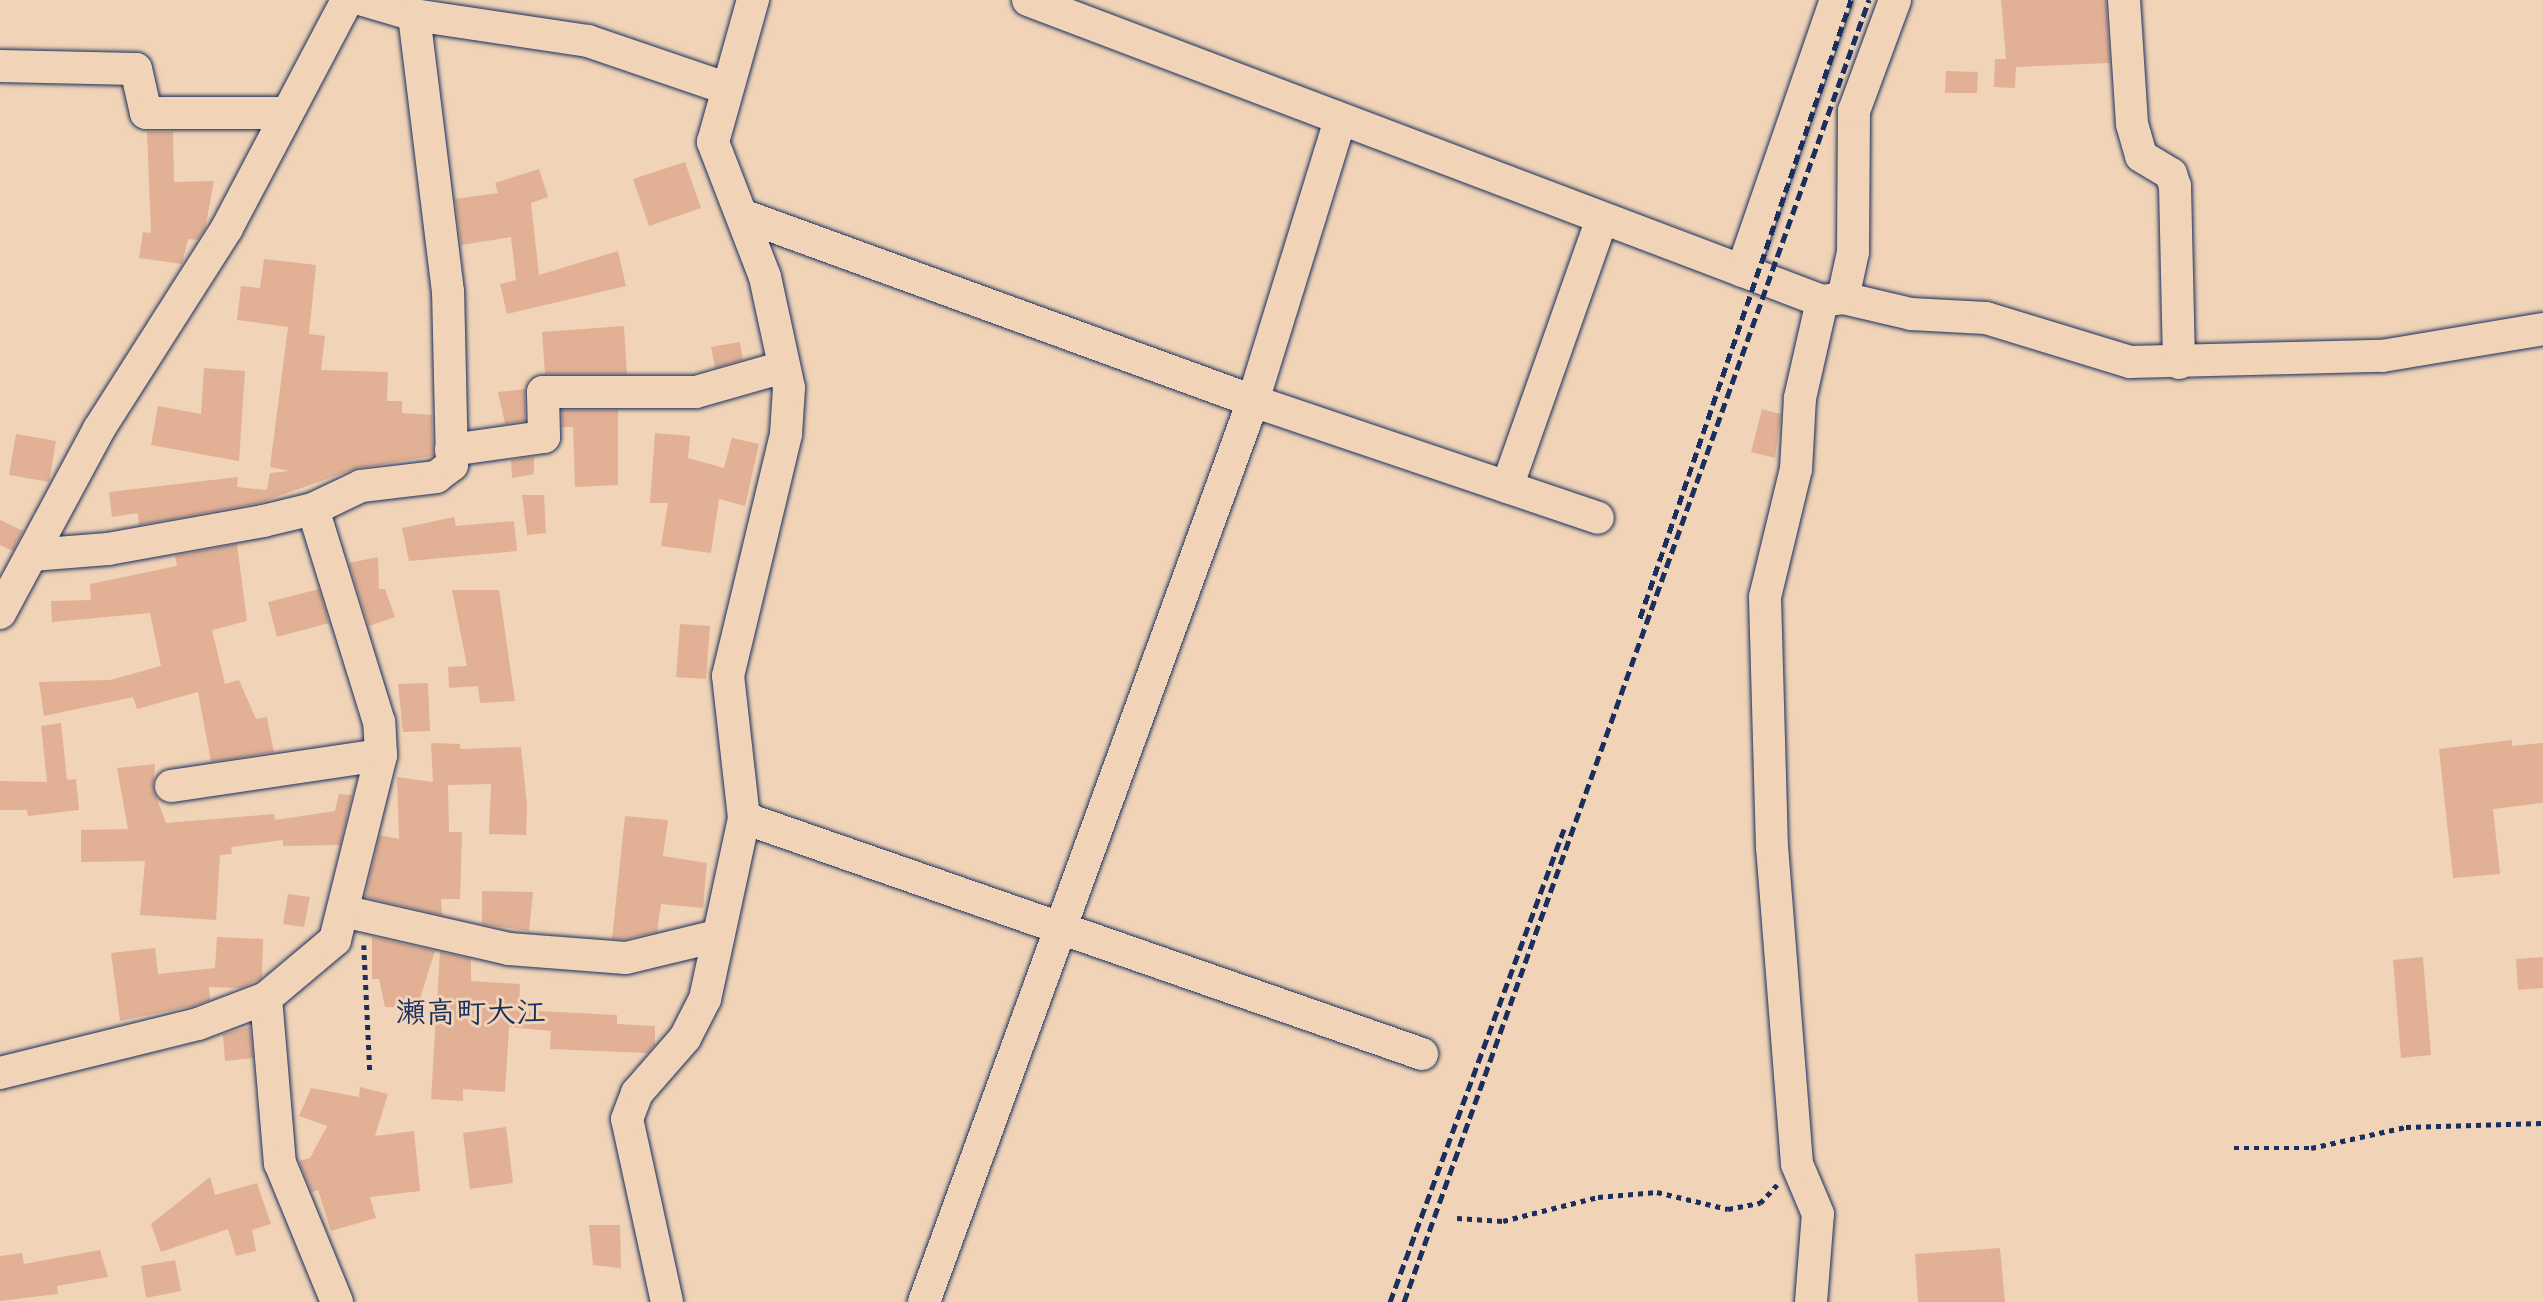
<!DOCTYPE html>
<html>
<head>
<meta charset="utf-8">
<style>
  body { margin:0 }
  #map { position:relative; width:2543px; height:1302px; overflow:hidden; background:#f1d4b7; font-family:Itim,"Klee One",sans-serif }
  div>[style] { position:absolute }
  .building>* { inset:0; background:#e1b095 }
  .path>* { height:4.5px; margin-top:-2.25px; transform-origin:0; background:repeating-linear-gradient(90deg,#1b2f5e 0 5px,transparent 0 10px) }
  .roads { filter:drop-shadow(0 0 2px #1b2f5e) drop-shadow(0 0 2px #1b2f5e) }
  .minor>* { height:32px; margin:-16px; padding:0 16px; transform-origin:16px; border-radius:16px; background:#f1d4b7 }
  .rail>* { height:5px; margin-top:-2.5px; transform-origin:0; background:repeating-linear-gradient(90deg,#1b2f5e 0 10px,transparent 0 15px) }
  span { translate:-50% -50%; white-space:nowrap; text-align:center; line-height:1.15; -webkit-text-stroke:6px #f1d4b7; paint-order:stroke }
  .quarter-label { font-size:30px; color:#1b2f5e; font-weight:700 }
</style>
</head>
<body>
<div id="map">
  <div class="building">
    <div style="clip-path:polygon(2001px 0,2106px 0,2110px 63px,2016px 67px,2015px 88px,1994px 87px,1995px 59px,2006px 59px)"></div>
    <div style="clip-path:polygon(1946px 71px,1978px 72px,1977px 93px,1945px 93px)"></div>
    <div style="clip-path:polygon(147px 132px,173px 132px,174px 182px,214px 181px,205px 229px,197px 240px,188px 239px,182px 264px,139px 258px,143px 232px,151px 233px)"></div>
    <div style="clip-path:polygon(685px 162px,701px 208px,649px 226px,633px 179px)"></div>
    <div style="clip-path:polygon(539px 169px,548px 197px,531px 203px,539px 275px,618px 251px,626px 286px,507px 314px,500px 284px,516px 280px,511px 237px,461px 245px,455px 199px,498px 193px,495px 183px)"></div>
    <div style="clip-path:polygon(264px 259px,316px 265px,309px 334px,325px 336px,321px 370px,388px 372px,387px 401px,402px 401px,402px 413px,432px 415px,433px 456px,358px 468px,259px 503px,139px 525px,138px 513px,112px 517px,109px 492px,238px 477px,237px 487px,267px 490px,270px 473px,289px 471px,270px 467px,288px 327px,237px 320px,241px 286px,260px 288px)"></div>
    <div style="clip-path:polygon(624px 326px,627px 374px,545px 374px,542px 332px)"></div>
    <div style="clip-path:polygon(740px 342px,743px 360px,715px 368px,711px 347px)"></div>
    <div style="clip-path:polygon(204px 368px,245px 371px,239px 461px,151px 445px,158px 406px,201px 414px)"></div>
    <div style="clip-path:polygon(525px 389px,525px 421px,505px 424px,498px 392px)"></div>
    <div style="clip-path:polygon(1762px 409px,1781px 414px,1775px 458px,1751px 452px)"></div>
    <div style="clip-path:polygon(562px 410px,618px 410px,618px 485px,575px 487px,573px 427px,562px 427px)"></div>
    <div style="clip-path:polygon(655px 433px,690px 436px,688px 458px,724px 468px,732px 438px,759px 444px,745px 506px,719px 499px,711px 553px,661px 546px,668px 503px,650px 503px)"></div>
    <div style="clip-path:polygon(16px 434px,56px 441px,49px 482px,9px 475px)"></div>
    <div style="clip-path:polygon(534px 457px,534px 474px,512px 478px,511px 460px)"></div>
    <div style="clip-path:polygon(522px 495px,544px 495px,546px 533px,527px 535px)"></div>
    <div style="clip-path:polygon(454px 517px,456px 526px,514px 521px,517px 551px,409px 561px,402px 528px)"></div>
    <div style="clip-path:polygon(0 520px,23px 531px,13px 551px,0 545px)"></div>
    <div style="clip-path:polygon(237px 544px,247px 621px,212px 630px,225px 684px,239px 680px,256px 719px,267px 717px,274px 752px,211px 762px,198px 692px,137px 709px,133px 697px,44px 716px,39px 682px,110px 680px,161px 666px,150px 613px,52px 622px,51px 601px,91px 600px,90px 584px,177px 566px,175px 556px)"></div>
    <div style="clip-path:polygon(378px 557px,379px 589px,385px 589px,395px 617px,369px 626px,349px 563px)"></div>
    <div style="clip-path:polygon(319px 589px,329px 623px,277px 637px,268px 602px)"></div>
    <div style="clip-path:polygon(452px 590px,499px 590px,515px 701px,480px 703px,478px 686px,449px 688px,448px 667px,467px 666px)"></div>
    <div style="clip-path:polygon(680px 624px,710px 626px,706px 679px,676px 677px)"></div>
    <div style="clip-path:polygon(428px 683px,430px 731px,403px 732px,398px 684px)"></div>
    <div style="clip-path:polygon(61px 723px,67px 780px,76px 779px,79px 810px,28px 816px,27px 810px,0 810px,0 781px,47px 782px,41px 726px)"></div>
    <div style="clip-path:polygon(2512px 740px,2512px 746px,2543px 743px,2543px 803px,2493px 809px,2500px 874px,2453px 878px,2439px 749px)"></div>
    <div style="clip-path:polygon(431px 743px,460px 744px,460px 749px,521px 747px,527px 805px,526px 835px,489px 834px,491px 784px,448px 785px,449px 832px,462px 832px,460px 899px,441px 899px,442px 915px,365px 897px,380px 835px,399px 839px,397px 777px,433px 782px)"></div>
    <div style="clip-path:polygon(155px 764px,153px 789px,166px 823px,274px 814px,275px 820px,335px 811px,339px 794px,352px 795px,340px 845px,283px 846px,283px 840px,231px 847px,232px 854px,220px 855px,216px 920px,140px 915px,145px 861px,81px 862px,81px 830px,128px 829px,117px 768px)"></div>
    <div style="clip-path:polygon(625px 816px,668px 820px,663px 856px,707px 863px,703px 908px,661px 904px,657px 932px,625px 939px,612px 939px)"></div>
    <div style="clip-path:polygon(482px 891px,533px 892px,529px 931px,482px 924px)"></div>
    <div style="clip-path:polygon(288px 894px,310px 897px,304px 927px,283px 924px)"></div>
    <div style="clip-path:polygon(217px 937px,263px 939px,262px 978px,241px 988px,209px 987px,210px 1000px,192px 1006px,120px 1021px,111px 953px,155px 948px,158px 974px,215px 968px)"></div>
    <div style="clip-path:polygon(372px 937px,435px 951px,417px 1008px,385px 1007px,379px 979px,372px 979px)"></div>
    <div style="clip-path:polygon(440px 952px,471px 959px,471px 981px,520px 984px,519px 1010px,617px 1015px,617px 1024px,655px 1026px,655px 1045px,647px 1053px,550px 1049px,551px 1031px,509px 1027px,505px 1092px,463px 1089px,463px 1101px,431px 1099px)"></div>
    <div style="clip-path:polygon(2423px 957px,2431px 1055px,2401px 1058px,2393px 960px)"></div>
    <div style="clip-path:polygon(2543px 957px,2543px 988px,2518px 990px,2516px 959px)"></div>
    <div style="clip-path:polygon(250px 1027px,253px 1058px,225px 1061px,223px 1034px)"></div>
    <div style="clip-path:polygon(360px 1087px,388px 1094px,375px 1136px,414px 1131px,420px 1191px,370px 1197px,376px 1218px,331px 1231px,318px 1190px,312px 1192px,299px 1161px,310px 1158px,327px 1126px,299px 1116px,311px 1088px,359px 1097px)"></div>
    <div style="clip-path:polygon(506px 1127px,513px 1183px,470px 1189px,463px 1133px)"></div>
    <div style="clip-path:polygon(210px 1177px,215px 1195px,257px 1183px,271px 1224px,252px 1230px,256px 1251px,236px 1256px,228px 1229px,161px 1252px,151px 1224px)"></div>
    <div style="clip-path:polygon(589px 1225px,620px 1225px,621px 1268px,593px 1265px)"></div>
    <div style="clip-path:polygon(2000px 1248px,2005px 1302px,1918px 1302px,1915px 1254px)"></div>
    <div style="clip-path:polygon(100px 1250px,108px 1277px,57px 1286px,58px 1294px,0 1301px,0 1256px,22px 1253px,24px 1264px)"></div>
    <div style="clip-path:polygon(175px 1260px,181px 1291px,146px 1298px,141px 1266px)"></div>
  </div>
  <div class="path">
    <div style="left:364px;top:945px;width:128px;rotate:87.3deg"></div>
    <div style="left:2234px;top:1148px;width:77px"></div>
    <div style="left:2311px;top:1148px;width:97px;rotate:-12.5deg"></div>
    <div style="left:2406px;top:1127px;width:137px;rotate:-1.7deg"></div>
    <div style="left:1457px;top:1218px;width:46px;rotate:3.7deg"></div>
    <div style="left:1503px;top:1221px;width:98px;rotate:-14.2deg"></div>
    <div style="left:1598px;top:1197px;width:59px;rotate:-4.8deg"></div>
    <div style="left:1657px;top:1192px;width:73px;rotate:13.5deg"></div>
    <div style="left:1728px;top:1209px;width:33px;rotate:-11deg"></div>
    <div style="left:1760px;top:1203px;width:25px;rotate:-47deg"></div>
  </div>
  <div class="roads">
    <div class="minor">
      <div style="left:363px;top:0;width:53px;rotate:16.4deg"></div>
      <div style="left:414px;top:15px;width:176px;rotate:8.5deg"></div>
      <div style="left:588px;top:41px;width:145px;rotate:18.9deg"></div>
      <div style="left:1028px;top:0;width:849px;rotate:20.76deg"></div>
      <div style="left:1822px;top:301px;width:21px;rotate:-8deg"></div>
      <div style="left:1843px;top:298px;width:70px;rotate:13.2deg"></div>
      <div style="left:1911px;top:314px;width:75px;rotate:3.1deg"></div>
      <div style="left:1986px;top:318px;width:151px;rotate:17deg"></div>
      <div style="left:2130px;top:362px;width:252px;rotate:-1.4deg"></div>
      <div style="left:2382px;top:356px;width:163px;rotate:-9.5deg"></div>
      <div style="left:2124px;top:0;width:124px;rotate:86.3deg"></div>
      <div style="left:2132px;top:124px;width:33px;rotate:74deg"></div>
      <div style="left:2141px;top:156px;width:35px;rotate:31deg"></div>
      <div style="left:2171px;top:174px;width:13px;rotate:72deg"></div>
      <div style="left:2175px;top:186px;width:177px;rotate:88.7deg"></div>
      <div style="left:0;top:66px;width:136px;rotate:1.3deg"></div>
      <div style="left:136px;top:69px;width:45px;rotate:77.2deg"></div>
      <div style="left:146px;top:113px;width:139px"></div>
      <div style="left:742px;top:215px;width:544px;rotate:20deg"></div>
      <div style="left:1253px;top:401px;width:364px;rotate:18.7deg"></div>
      <div style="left:1742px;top:271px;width:287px;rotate:-70.9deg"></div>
      <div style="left:1843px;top:298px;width:47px;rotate:-77.7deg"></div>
      <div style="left:1853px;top:252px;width:141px;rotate:-89.6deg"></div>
      <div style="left:1854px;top:111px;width:118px;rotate:-69.7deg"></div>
      <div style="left:451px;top:450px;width:94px;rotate:-8deg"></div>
      <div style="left:544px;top:437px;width:45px;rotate:-91.3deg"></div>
      <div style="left:543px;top:392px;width:153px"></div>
      <div style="left:696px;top:392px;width:91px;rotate:-15.9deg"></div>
      <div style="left:1507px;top:487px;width:284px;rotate:-70.5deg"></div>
      <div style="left:32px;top:555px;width:76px;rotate:-4.5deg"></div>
      <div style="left:108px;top:549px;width:158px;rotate:-10.2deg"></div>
      <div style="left:263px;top:521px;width:51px;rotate:-13.5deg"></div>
      <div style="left:313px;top:509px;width:53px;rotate:-25.6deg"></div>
      <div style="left:361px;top:486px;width:76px;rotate:-6.8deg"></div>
      <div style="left:436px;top:477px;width:20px;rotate:-37deg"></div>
      <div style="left:452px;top:465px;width:173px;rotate:-91.3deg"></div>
      <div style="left:448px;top:292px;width:279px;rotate:-97deg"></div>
      <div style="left:0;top:613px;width:209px;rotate:-61.7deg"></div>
      <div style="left:99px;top:429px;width:238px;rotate:-57.5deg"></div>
      <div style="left:227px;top:228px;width:258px;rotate:-62.2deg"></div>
      <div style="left:171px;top:786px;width:212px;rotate:-8.4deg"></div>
      <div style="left:744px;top:818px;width:718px;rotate:19.19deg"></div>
      <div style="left:343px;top:911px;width:170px;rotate:12.9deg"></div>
      <div style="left:509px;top:949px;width:117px;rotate:4.4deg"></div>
      <div style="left:626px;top:958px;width:94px;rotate:-13.6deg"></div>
      <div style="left:266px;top:998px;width:166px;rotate:85.2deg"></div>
      <div style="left:280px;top:1163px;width:150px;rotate:67.7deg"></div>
      <div style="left:0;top:1073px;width:204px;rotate:-13.9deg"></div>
      <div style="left:198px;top:1024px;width:73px;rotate:-20.9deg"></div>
      <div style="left:266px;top:998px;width:90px;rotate:-40deg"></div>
      <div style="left:335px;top:940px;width:191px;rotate:-76deg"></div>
      <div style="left:381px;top:755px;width:33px;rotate:-93deg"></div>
      <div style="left:379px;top:722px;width:223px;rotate:-107.2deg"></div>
      <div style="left:667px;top:1302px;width:187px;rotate:-102.3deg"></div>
      <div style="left:627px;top:1119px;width:28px;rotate:-69deg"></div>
      <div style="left:637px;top:1093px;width:73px;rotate:-48.9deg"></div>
      <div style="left:685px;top:1038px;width:44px;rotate:-62.9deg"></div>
      <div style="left:705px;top:999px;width:185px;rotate:-77.8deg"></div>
      <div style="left:744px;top:818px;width:143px;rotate:-96.4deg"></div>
      <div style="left:728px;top:676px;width:249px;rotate:-76.5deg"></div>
      <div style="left:786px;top:434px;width:46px;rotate:-86.3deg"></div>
      <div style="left:789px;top:388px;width:114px;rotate:-102.2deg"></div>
      <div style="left:765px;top:277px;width:145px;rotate:-111.1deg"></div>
      <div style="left:713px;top:142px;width:148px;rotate:-74.3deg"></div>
      <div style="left:924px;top:1302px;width:959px;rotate:-69.94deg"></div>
      <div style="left:1253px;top:401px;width:291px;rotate:-72.8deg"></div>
      <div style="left:1811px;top:1302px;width:88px;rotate:-85.5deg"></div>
      <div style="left:1818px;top:1214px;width:54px;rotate:-112.8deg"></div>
      <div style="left:1797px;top:1164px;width:317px;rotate:-94.5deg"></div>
      <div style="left:1772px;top:848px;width:251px;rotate:-91.6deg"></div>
      <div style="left:1765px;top:597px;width:132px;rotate:-76.4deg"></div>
      <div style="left:1796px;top:469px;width:71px;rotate:-86.8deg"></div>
      <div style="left:1800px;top:398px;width:99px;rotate:-77.2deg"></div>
    </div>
  </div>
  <div class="rail">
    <div style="left:1640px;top:618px;width:653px;rotate:-71.15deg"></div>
    <div style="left:1390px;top:1302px;width:504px;rotate:-69.8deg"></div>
    <div style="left:1404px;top:1302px;width:1383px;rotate:-70.35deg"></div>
  </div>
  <div class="quarter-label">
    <span style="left:471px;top:1012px">瀬高町大江</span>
  </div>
</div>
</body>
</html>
